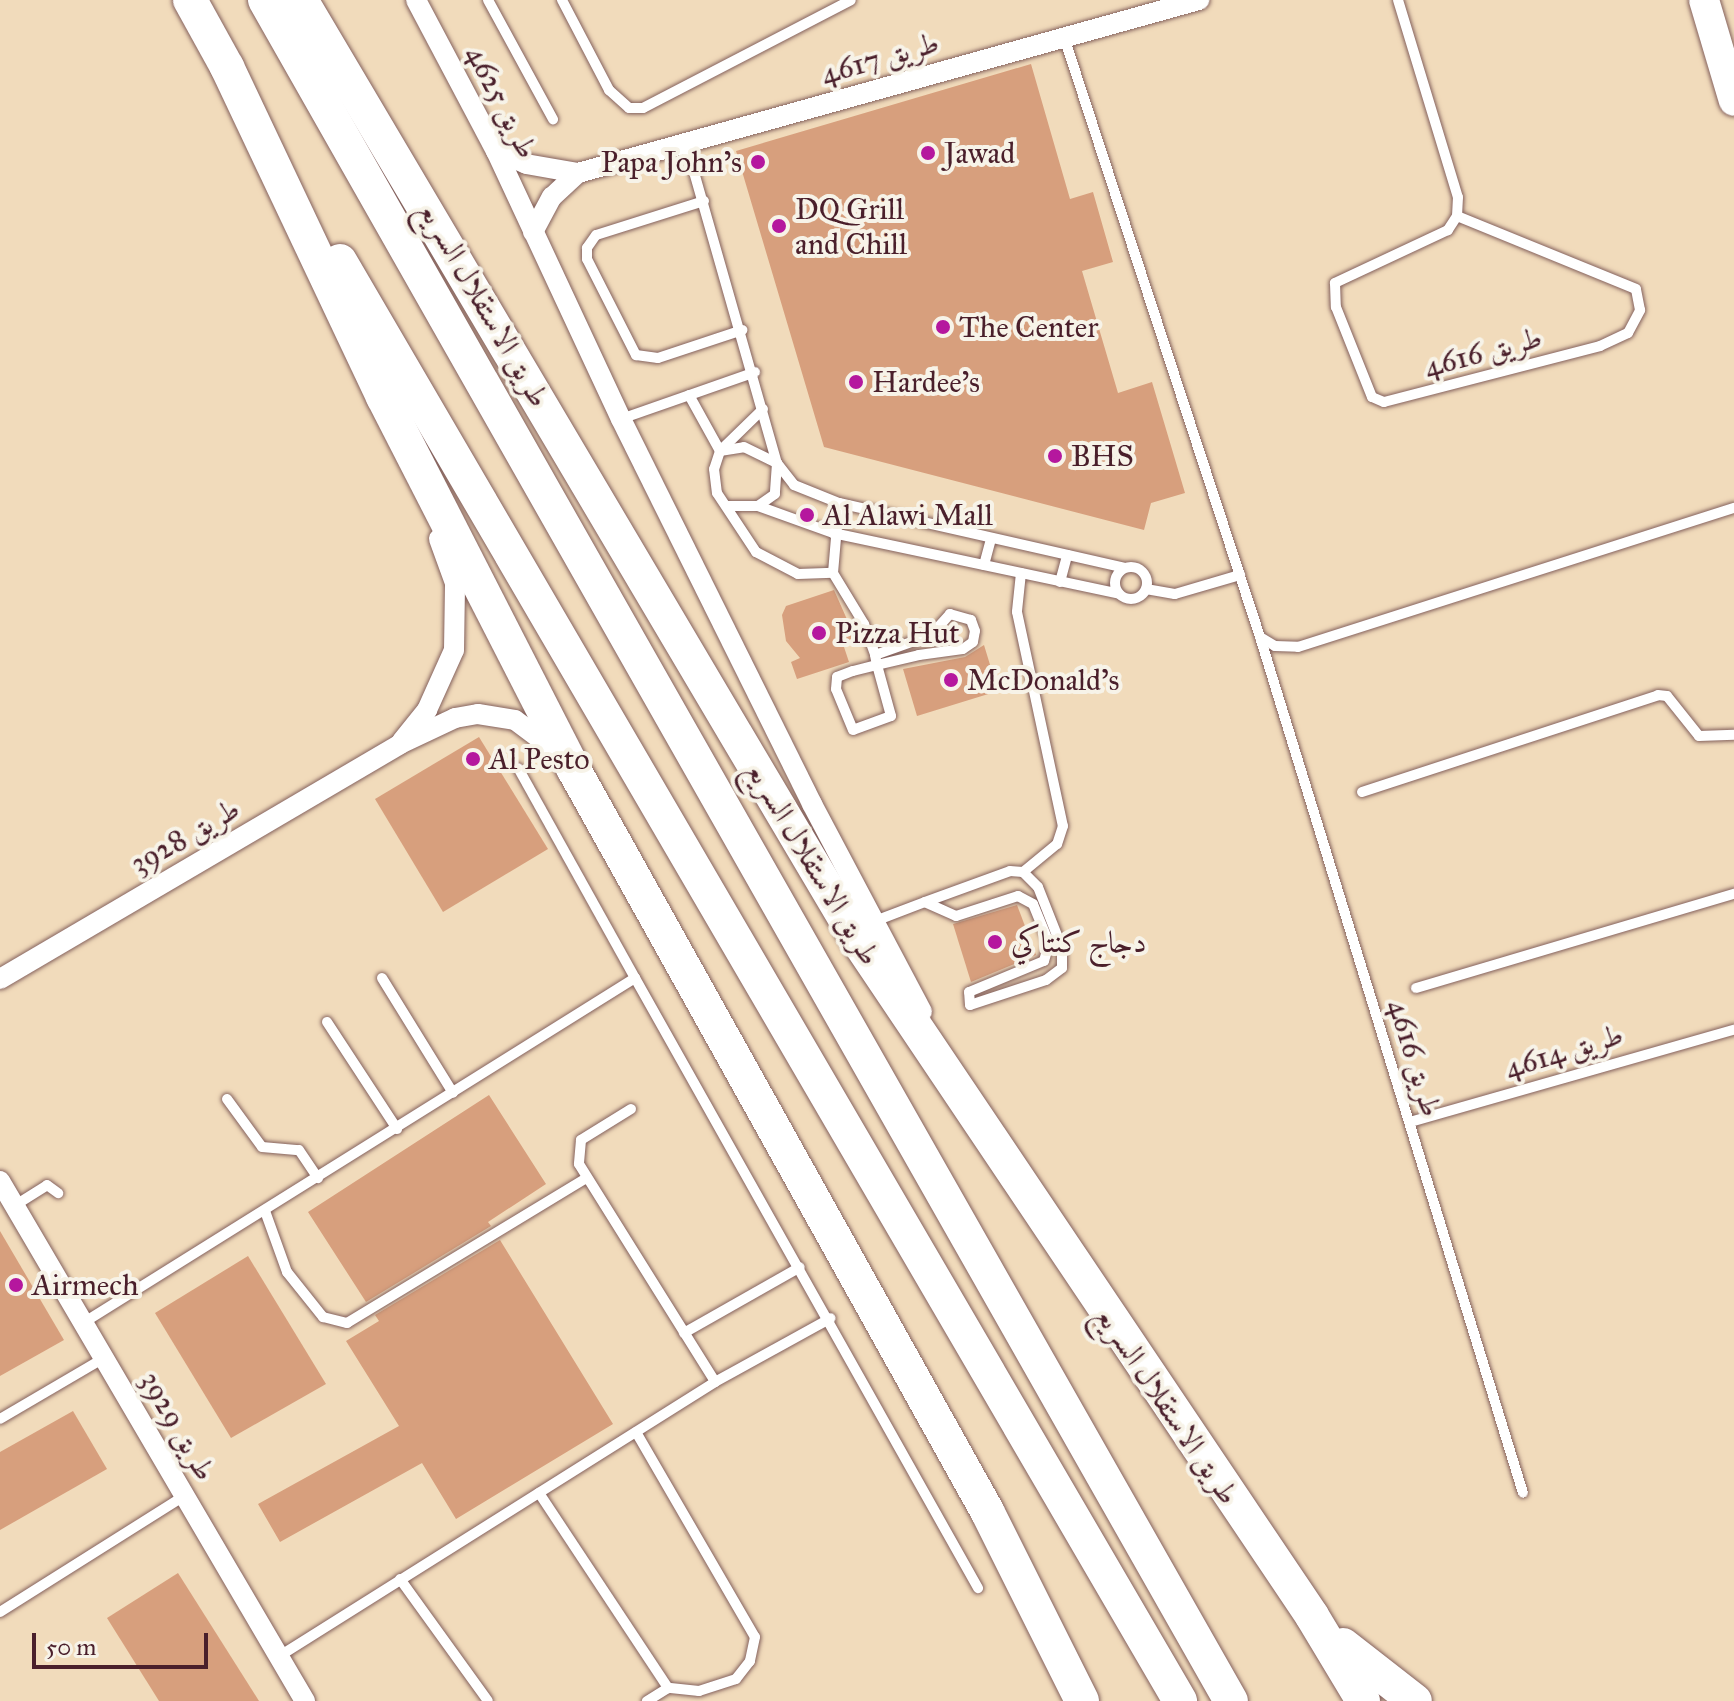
<!DOCTYPE html>
<html>
<head>
<meta charset="utf-8">
<style>
  body { margin:0 }
  #map { position:relative; width:1734px; height:1701px; overflow:hidden; background:#f1dbbb; font-family:"IM FELL Great Primer",Amiri,serif }
  div>[style] { position:absolute }
  .building>* { inset:0; background:#d79f7d }
  .roads { filter:drop-shadow(0 0 2px #84615d) drop-shadow(0 0 2px #84615d) }
  .lane>* { height:10px; margin:-5px; padding:0 5px; transform-origin:5px; border-radius:5px; background:#fff }
  .lane>.ring { margin:-5px; padding:0; box-sizing:content-box; background:none; border:10px solid #fff; border-radius:50% }
  .street>* { height:20px; margin:-10px; padding:0 10px; transform-origin:10px; border-radius:10px; background:#fff }
  .secondary>* { height:30px; margin:-15px; padding:0 15px; transform-origin:15px; border-radius:15px; background:#fff }
  .primary>* { height:34px; margin:-17px; padding:0 17px; transform-origin:17px; border-radius:17px; background:#fff }
  .dots>* { width:22px; height:22px; translate:-50% -50%; box-sizing:border-box; border:4px solid #f7f3e8; border-radius:50% }
  span { translate:-50% -50%; white-space:nowrap; text-align:center; line-height:1.15; -webkit-text-stroke:8px #f7f3e8; paint-order:stroke }
  .street-label { font-size:30px; color:#4a1f2b }
  .poi-label { font-size:30px; color:#4a1f2b }
  .left { translate:0 -50%; text-align:left }
  .right { translate:-100% -50%; text-align:right }
  .scale { position:absolute; left:32px; top:1633px; width:176px; height:36px; box-sizing:border-box; border:4px solid #4a1f2b; border-top:0; padding-left:10px; font-size:24px; line-height:28px; white-space:nowrap; color:#4a1f2b; -webkit-text-stroke:6px #f7f3e8; paint-order:stroke }
</style>
</head>
<body>
<div id="map">
  <div class="building">
    <div style="clip-path:polygon(1031px 64px,1070px 199px,1093px 192px,1113px 262px,1082px 271px,1118px 393px,1152px 382px,1185px 493px,1151px 503px,1144px 530px,824px 447px,736px 151px)"></div>
    <div style="clip-path:polygon(834px 590px,857px 642px,844px 647px,849px 662px,797px 679px,791px 662px,800px 658px,786px 641px,782px 615px,786px 606px)"></div>
    <div style="clip-path:polygon(984px 645px,998px 691px,917px 716px,903px 669px,965px 657px)"></div>
    <div style="clip-path:polygon(479px 737px,548px 849px,443px 912px,375px 799px)"></div>
    <div style="clip-path:polygon(1017px 905px,1036px 955px,971px 982px,953px 924px)"></div>
    <div style="clip-path:polygon(489px 1095px,546px 1184px,488px 1222px,491px 1226px,366px 1302px,308px 1212px)"></div>
    <div style="clip-path:polygon(0 1231px,64px 1340px,0 1376px)"></div>
    <div style="clip-path:polygon(500px 1240px,613px 1424px,456px 1519px,422px 1463px,280px 1542px,258px 1504px,399px 1426px,346px 1341px,379px 1321px,375px 1315px)"></div>
    <div style="clip-path:polygon(248px 1256px,326px 1384px,231px 1438px,155px 1313px)"></div>
    <div style="clip-path:polygon(73px 1411px,107px 1469px,0 1530px,0 1452px)"></div>
    <div style="clip-path:polygon(178px 1573px,259px 1701px,159px 1701px,107px 1618px)"></div>
  </div>
  <div class="roads">
    <div class="lane">
      <div style="left:488px;top:0;width:136px;rotate:61.4deg"></div>
      <div style="left:562px;top:0;width:102px;rotate:62.4deg"></div>
      <div style="left:609px;top:90px;width:27px;rotate:42deg"></div>
      <div style="left:629px;top:108px;width:14px"></div>
      <div style="left:643px;top:108px;width:234px;rotate:-27.4deg"></div>
      <div style="left:1398px;top:0;width:206px;rotate:73.1deg"></div>
      <div style="left:1458px;top:197px;width:19px;rotate:93deg"></div>
      <div style="left:1457px;top:216px;width:17px;rotate:123deg"></div>
      <div style="left:1448px;top:230px;width:125px;rotate:154.9deg"></div>
      <div style="left:1335px;top:283px;width:24px;rotate:88deg"></div>
      <div style="left:1336px;top:307px;width:97px;rotate:68.2deg"></div>
      <div style="left:1372px;top:397px;width:13px;rotate:23deg"></div>
      <div style="left:1384px;top:402px;width:223px;rotate:-14.5deg"></div>
      <div style="left:1600px;top:346px;width:31px;rotate:-25deg"></div>
      <div style="left:1628px;top:333px;width:26px;rotate:-62deg"></div>
      <div style="left:1640px;top:310px;width:21px;rotate:-101deg"></div>
      <div style="left:1636px;top:289px;width:193px;rotate:-157.8deg"></div>
      <div style="left:1064px;top:37px;width:631px;rotate:71.91deg"></div>
      <div style="left:1260px;top:637px;width:17px;rotate:31deg"></div>
      <div style="left:1275px;top:646px;width:23px;rotate:2deg"></div>
      <div style="left:1298px;top:647px;width:458px;rotate:-17.7deg"></div>
      <div style="left:686px;top:144px;width:332px;rotate:74.1deg"></div>
      <div style="left:777px;top:463px;width:28px;rotate:52deg"></div>
      <div style="left:794px;top:485px;width:48px;rotate:21.8deg"></div>
      <div style="left:839px;top:503px;width:292px;rotate:12.8deg"></div>
      <div style="left:704px;top:201px;width:113px;rotate:162.5deg"></div>
      <div style="left:596px;top:235px;width:16px;rotate:125deg"></div>
      <div style="left:587px;top:248px;width:11px;rotate:90deg"></div>
      <div style="left:587px;top:259px;width:108px;rotate:63deg"></div>
      <div style="left:636px;top:355px;width:22px;rotate:8deg"></div>
      <div style="left:658px;top:358px;width:89px;rotate:-18.4deg"></div>
      <div style="left:689px;top:395px;width:64px;rotate:61deg"></div>
      <div style="left:720px;top:451px;width:24px;rotate:-9deg"></div>
      <div style="left:744px;top:447px;width:37px;rotate:26deg"></div>
      <div style="left:777px;top:463px;width:31px;rotate:94deg"></div>
      <div style="left:775px;top:494px;width:21px;rotate:145deg"></div>
      <div style="left:763px;top:409px;width:60px;rotate:135.7deg"></div>
      <div style="left:720px;top:451px;width:19px;rotate:108deg"></div>
      <div style="left:714px;top:469px;width:24px;rotate:83deg"></div>
      <div style="left:717px;top:493px;width:71px;rotate:56.5deg"></div>
      <div style="left:756px;top:552px;width:47px;rotate:27.6deg"></div>
      <div style="left:798px;top:574px;width:35px;rotate:-2deg"></div>
      <div style="left:621px;top:419px;width:142px;rotate:-19.3deg"></div>
      <div style="left:839px;top:503px;width:70px;rotate:94.9deg"></div>
      <div style="left:833px;top:573px;width:60px;rotate:58.7deg"></div>
      <div style="left:864px;top:624px;width:33px;rotate:70deg"></div>
      <div style="left:875px;top:655px;width:10px;rotate:79deg"></div>
      <div style="left:877px;top:665px;width:53px;rotate:74.6deg"></div>
      <div style="left:891px;top:716px;width:40px;rotate:159.8deg"></div>
      <div style="left:853px;top:730px;width:44px;rotate:-112.5deg"></div>
      <div style="left:836px;top:689px;width:12px;rotate:-85deg"></div>
      <div style="left:837px;top:677px;width:17px;rotate:-21deg"></div>
      <div style="left:853px;top:671px;width:25px;rotate:-14deg"></div>
      <div style="left:877px;top:665px;width:43px;rotate:-13.4deg"></div>
      <div style="left:919px;top:655px;width:44px;rotate:-7.8deg"></div>
      <div style="left:963px;top:649px;width:12px;rotate:-35deg"></div>
      <div style="left:973px;top:642px;width:11px;rotate:-80deg"></div>
      <div style="left:975px;top:631px;width:12px;rotate:-110deg"></div>
      <div style="left:971px;top:620px;width:22px;rotate:-164deg"></div>
      <div style="left:950px;top:614px;width:28px;rotate:132deg"></div>
      <div style="left:931px;top:635px;width:59px;rotate:160.3deg"></div>
      <div style="left:728px;top:506px;width:30px"></div>
      <div style="left:758px;top:506px;width:80px;rotate:19.8deg"></div>
      <div style="left:833px;top:533px;width:292px;rotate:12deg"></div>
      <div style="left:984px;top:565px;width:28px;rotate:-75deg"></div>
      <div class="ring" style="left:1115px;top:567px;width:22px;height:22px"></div>
      <div style="left:1021px;top:573px;width:39px;rotate:96deg"></div>
      <div style="left:1017px;top:612px;width:219px;rotate:77.9deg"></div>
      <div style="left:1063px;top:826px;width:19px;rotate:108deg"></div>
      <div style="left:1057px;top:844px;width:44px;rotate:140.5deg"></div>
      <div style="left:1060px;top:582px;width:28px;rotate:-75deg"></div>
      <div style="left:1146px;top:589px;width:29px;rotate:10deg"></div>
      <div style="left:1175px;top:594px;width:68px;rotate:-16.3deg"></div>
      <div style="left:1260px;top:637px;width:895px;rotate:72.92deg"></div>
      <div style="left:1362px;top:792px;width:311px;rotate:-18.1deg"></div>
      <div style="left:1658px;top:695px;width:9px;rotate:6deg"></div>
      <div style="left:1667px;top:696px;width:51px;rotate:51.3deg"></div>
      <div style="left:1699px;top:736px;width:35px;rotate:-2deg"></div>
      <div style="left:875px;top:921px;width:53px;rotate:-20.8deg"></div>
      <div style="left:925px;top:902px;width:90px;rotate:-20deg"></div>
      <div style="left:1010px;top:871px;width:13px;rotate:4deg"></div>
      <div style="left:1023px;top:872px;width:21px;rotate:45deg"></div>
      <div style="left:1038px;top:887px;width:66px;rotate:68.5deg"></div>
      <div style="left:1062px;top:948px;width:20px;rotate:90deg"></div>
      <div style="left:1062px;top:968px;width:20px;rotate:143deg"></div>
      <div style="left:1046px;top:980px;width:80px;rotate:161.8deg"></div>
      <div style="left:970px;top:1005px;width:13px;rotate:-94deg"></div>
      <div style="left:969px;top:992px;width:81px;rotate:-22.5deg"></div>
      <div style="left:1044px;top:961px;width:19px;rotate:-74deg"></div>
      <div style="left:1049px;top:943px;width:42px;rotate:-112.3deg"></div>
      <div style="left:1033px;top:904px;width:17px;rotate:-152deg"></div>
      <div style="left:1018px;top:896px;width:65px;rotate:162.1deg"></div>
      <div style="left:956px;top:916px;width:34px;rotate:-156deg"></div>
      <div style="left:382px;top:978px;width:135px;rotate:58.3deg"></div>
      <div style="left:635px;top:978px;width:700px;rotate:60.65deg"></div>
      <div style="left:1416px;top:988px;width:332px;rotate:-16.5deg"></div>
      <div style="left:327px;top:1022px;width:128px;rotate:56.8deg"></div>
      <div style="left:227px;top:1099px;width:59px;rotate:53.9deg"></div>
      <div style="left:262px;top:1147px;width:37px;rotate:5deg"></div>
      <div style="left:299px;top:1150px;width:34px;rotate:56deg"></div>
      <div style="left:631px;top:1109px;width:59px;rotate:148.2deg"></div>
      <div style="left:581px;top:1140px;width:24px;rotate:95deg"></div>
      <div style="left:579px;top:1164px;width:257px;rotate:58deg"></div>
      <div style="left:1410px;top:1122px;width:337px;rotate:-15.9deg"></div>
      <div style="left:14px;top:1206px;width:39px;rotate:-32deg"></div>
      <div style="left:47px;top:1185px;width:14px;rotate:36deg"></div>
      <div style="left:265px;top:1211px;width:65px;rotate:70.2deg"></div>
      <div style="left:287px;top:1272px;width:58px;rotate:51.3deg"></div>
      <div style="left:323px;top:1317px;width:25px;rotate:14deg"></div>
      <div style="left:347px;top:1323px;width:280px;rotate:-31.2deg"></div>
      <div style="left:83px;top:1323px;width:651px;rotate:-32.01deg"></div>
      <div style="left:635px;top:978px;width:240px;rotate:-119.1deg"></div>
      <div style="left:684px;top:1333px;width:133px;rotate:-29.6deg"></div>
      <div style="left:0;top:1419px;width:121px;rotate:-30.4deg"></div>
      <div style="left:636px;top:1432px;width:237px;rotate:59.9deg"></div>
      <div style="left:755px;top:1637px;width:25px;rotate:102deg"></div>
      <div style="left:750px;top:1661px;width:23px;rotate:128deg"></div>
      <div style="left:736px;top:1679px;width:39px;rotate:162deg"></div>
      <div style="left:699px;top:1691px;width:31px;rotate:-174deg"></div>
      <div style="left:668px;top:1688px;width:25px;rotate:148deg"></div>
      <div style="left:539px;top:1493px;width:234px;rotate:56.5deg"></div>
      <div style="left:400px;top:1579px;width:150px;rotate:54.2deg"></div>
      <div style="left:0;top:1612px;width:218px;rotate:-32.2deg"></div>
      <div style="left:278px;top:1657px;width:516px;rotate:-32.18deg"></div>
      <div style="left:715px;top:1382px;width:132px;rotate:-28.9deg"></div>
    </div>
    <div class="street">
      <div style="left:416px;top:0;width:171px;rotate:62.1deg"></div>
      <div style="left:496px;top:151px;width:296px;rotate:65deg"></div>
      <div style="left:621px;top:419px;width:430px;rotate:63.6deg"></div>
      <div style="left:812px;top:804px;width:235px;rotate:62.1deg"></div>
      <div style="left:496px;top:151px;width:33px;rotate:23deg"></div>
      <div style="left:526px;top:164px;width:53px;rotate:9.8deg"></div>
      <div style="left:533px;top:232px;width:40px;rotate:-62deg"></div>
      <div style="left:552px;top:197px;width:35px;rotate:-43deg"></div>
      <div style="left:578px;top:173px;width:645px;rotate:-15.57deg"></div>
      <div style="left:402px;top:741px;width:40px;rotate:-51deg"></div>
      <div style="left:427px;top:710px;width:66px;rotate:-65.8deg"></div>
      <div style="left:454px;top:650px;width:67px;rotate:-89.1deg"></div>
      <div style="left:455px;top:583px;width:47px;rotate:-110deg"></div>
      <div style="left:0;top:979px;width:464px;rotate:-30.4deg"></div>
      <div style="left:400px;top:744px;width:61px;rotate:-25.3deg"></div>
      <div style="left:455px;top:718px;width:23px;rotate:-10deg"></div>
      <div style="left:478px;top:714px;width:37px;rotate:9deg"></div>
      <div style="left:515px;top:720px;width:50px;rotate:36.9deg"></div>
      <div style="left:0;top:1181px;width:603px;rotate:59.61deg"></div>
    </div>
    <div class="secondary">
      <div style="left:1704px;top:0;width:105px;rotate:73.5deg"></div>
    </div>
    <div class="primary">
      <div style="left:190px;top:0;width:77px;rotate:61.1deg"></div>
      <div style="left:227px;top:67px;width:365px;rotate:64.7deg"></div>
      <div style="left:383px;top:397px;width:417px;rotate:62.9deg"></div>
      <div style="left:573px;top:768px;width:851px;rotate:60.87deg"></div>
      <div style="left:987px;top:1511px;width:212px;rotate:63.4deg"></div>
      <div style="left:265px;top:0;width:1956px;rotate:60.41deg"></div>
      <div style="left:301px;top:0;width:1097px;rotate:59.37deg"></div>
      <div style="left:860px;top:944px;width:810px;rotate:56.07deg"></div>
      <div style="left:1312px;top:1616px;width:99px;rotate:59deg"></div>
      <div style="left:340px;top:261px;width:1667px;rotate:59.74deg"></div>
      <div style="left:1343px;top:1645px;width:91px;rotate:37.9deg"></div>
    </div>
  </div>
  <div class="dots">
    <div style="left:928px;top:153px;background:#b5179e"></div>
    <div style="left:758px;top:162px;background:#b5179e"></div>
    <div style="left:779px;top:226px;background:#b5179e"></div>
    <div style="left:943px;top:327px;background:#b5179e"></div>
    <div style="left:856px;top:382px;background:#b5179e"></div>
    <div style="left:1055px;top:456px;background:#b5179e"></div>
    <div style="left:807px;top:515px;background:#b5179e"></div>
    <div style="left:819px;top:633px;background:#b5179e"></div>
    <div style="left:951px;top:680px;background:#b5179e"></div>
    <div style="left:473px;top:759px;background:#b5179e"></div>
    <div style="left:995px;top:942px;background:#b5179e"></div>
    <div style="left:16px;top:1285px;background:#b5179e"></div>
  </div>
  <div class="street-label">
    <span style="left:880px;top:58px;rotate:-16deg">طريق 4617</span>
    <span style="left:502px;top:102px;rotate:63deg">طريق 4625</span>
    <span style="left:484px;top:304px;rotate:60deg">طريق الاستقلال السريع</span>
    <span style="left:1483px;top:352px;rotate:-15deg">طريق 4616</span>
    <span style="left:185px;top:836px;rotate:-30deg">طريق 3928</span>
    <span style="left:813px;top:863px;rotate:59deg">طريق الاستقلال السريع</span>
    <span style="left:1564px;top:1051px;rotate:-17deg">طريق 4614</span>
    <span style="left:1415px;top:1058px;rotate:73deg">طريق 4616</span>
    <span style="left:1167px;top:1405px;rotate:56deg">طريق الاستقلال السريع</span>
    <span style="left:178px;top:1426px;rotate:60deg">طريق 3929</span>
  </div>
  <div class="poi-label">
    <span class="left" style="left:944px;top:153px">Jawad</span>
    <span class="right" style="left:742px;top:162px">Papa John's</span>
    <span class="left" style="left:795px;top:226px">DQ Grill<br>and Chill</span>
    <span class="left" style="left:959px;top:327px">The Center</span>
    <span class="left" style="left:872px;top:382px">Hardee's</span>
    <span class="left" style="left:1071px;top:456px">BHS</span>
    <span class="left" style="left:823px;top:515px">Al Alawi Mall</span>
    <span class="left" style="left:835px;top:633px">Pizza Hut</span>
    <span class="left" style="left:967px;top:680px">McDonald's</span>
    <span class="left" style="left:489px;top:759px">Al Pesto</span>
    <span class="left" style="left:1011px;top:942px">دجاج كنتاكي</span>
    <span class="left" style="left:32px;top:1285px">Airmech</span>
  </div>
  <div class="scale">50 m</div>
</div>
</body>
</html>
